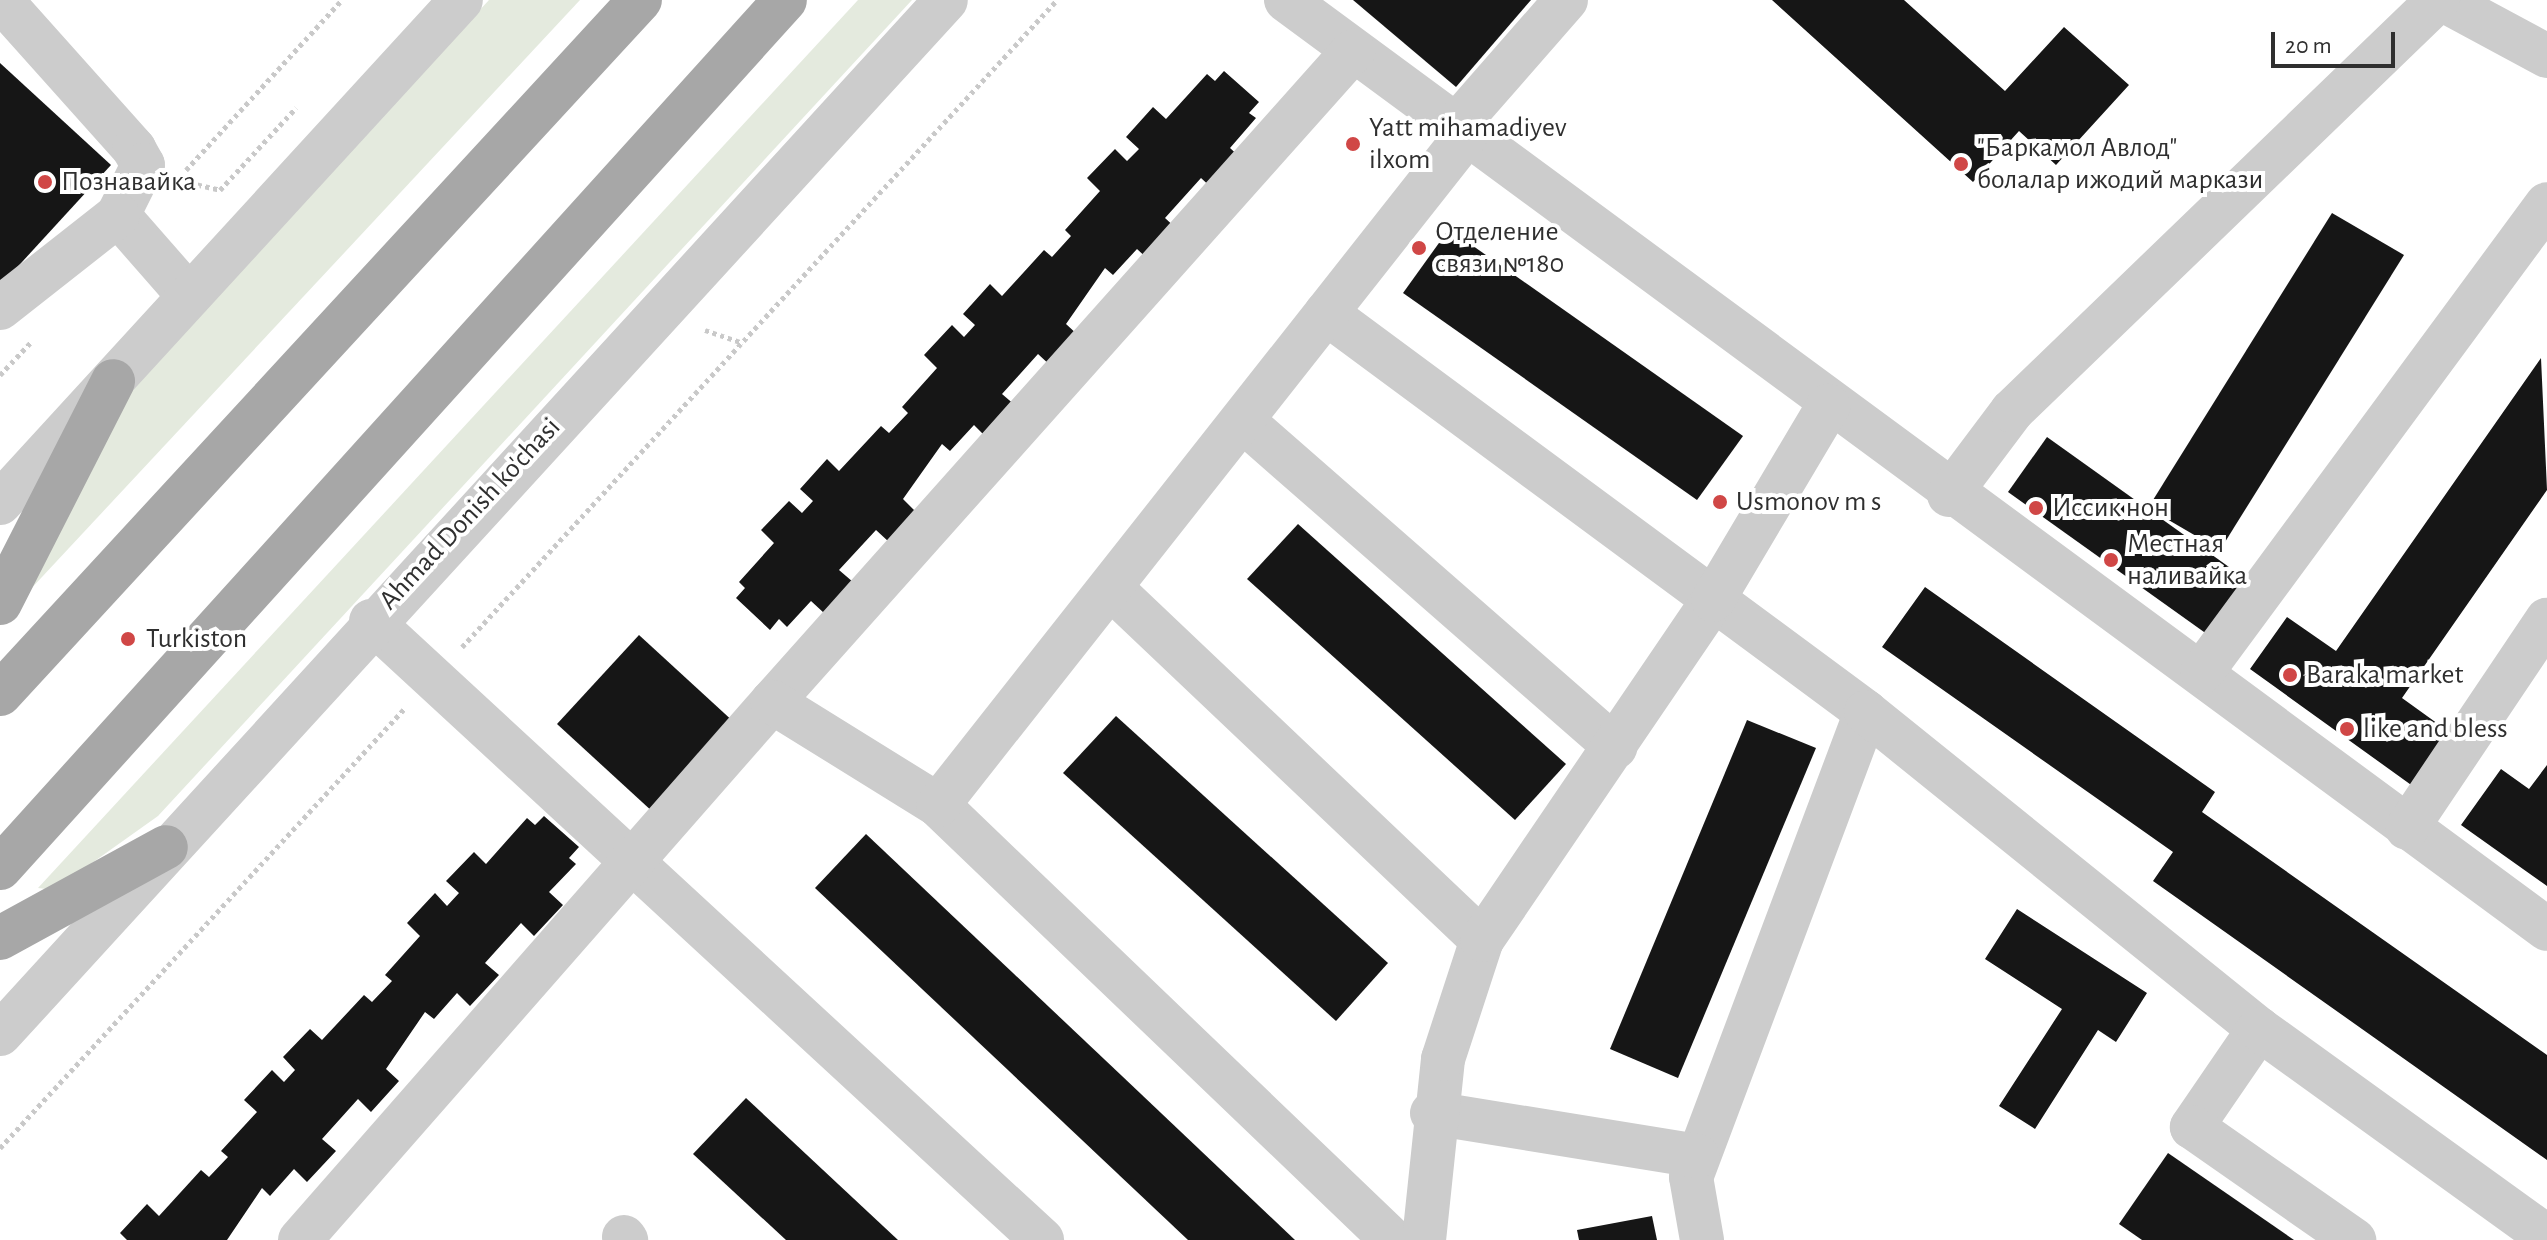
<!DOCTYPE html>
<html>
<head>
<meta charset="utf-8">
<style>
  body { margin:0 }
  #map { position:relative; width:2547px; height:1240px; overflow:hidden; background:#fff; font-family:"Alegreya Sans",sans-serif }
  div>[style] { position:absolute }
  .green>* { inset:0; background:#e4eade }
  .building>* { inset:0; background:#161616 }
  .path>* { height:5px; margin-top:-2.5px; transform-origin:0; background:repeating-linear-gradient(90deg,#c9c9c9 0 4px,transparent 0 8px) }
  .minor>* { height:44px; margin:-22px; padding:0 22px; transform-origin:22px; border-radius:22px; background:#ccc }
  .major>* { height:44px; margin:-22px; padding:0 22px; transform-origin:22px; border-radius:22px; background:#a7a7a7 }
  .dots>* { width:22px; height:22px; translate:-50% -50%; box-sizing:border-box; border:4px solid #fff; border-radius:50% }
  span { translate:-50% -50%; white-space:nowrap; text-align:center; line-height:1.15; -webkit-text-stroke:8px #fff; paint-order:stroke }
  .poi-label { font-size:28px; color:#2f2f2f }
  .left { translate:0 -50%; text-align:left }
  .street-label { font-size:28px; color:#2f2f2f }
  .scale { position:absolute; left:2271px; top:32px; width:124px; height:36px; box-sizing:border-box; border:4px solid #2f2f2f; border-top:0; padding-left:10px; font-size:24px; line-height:28px; white-space:nowrap; color:#2f2f2f; -webkit-text-stroke:6px #fff; paint-order:stroke }
</style>
</head>
<body>
<div id="map">
  <div class="green">
    <div style="clip-path:polygon(489px 0,580px 0,28px 592px,132px 388px)"></div>
    <div style="clip-path:polygon(858px 0,912px 0,158px 816px,54px 890px,38px 888px)"></div>
  </div>
  <div class="building">
    <div style="clip-path:polygon(1353px 0,1531px 0,1456px 87px)"></div>
    <div style="clip-path:polygon(1772px 0,1904px 0,2005px 91px,2064px 27px,2129px 85px,2056px 165px,2019px 131px,1973px 182px)"></div>
    <div style="clip-path:polygon(0 63px,111px 165px,0 286px)"></div>
    <div style="clip-path:polygon(1224px 71px,1259px 102px,1249px 113px,1256px 118px,1230px 148px,1243px 160px,1215px 191px,1201px 178px,1165px 218px,1178px 230px,1150px 261px,1137px 249px,1113px 275px,1105px 268px,1066px 324px,1079px 336px,1052px 367px,1038px 354px,1002px 394px,1016px 406px,987px 438px,974px 425px,950px 451px,942px 444px,903px 499px,916px 512px,889px 542px,876px 530px,839px 570px,853px 582px,824px 613px,811px 601px,787px 627px,779px 619px,770px 630px,736px 598px,745px 588px,739px 582px,774px 543px,761px 530px,789px 501px,802px 513px,813px 501px,800px 489px,827px 459px,839px 471px,881px 426px,889px 433px,908px 413px,902px 407px,937px 368px,924px 355px,952px 325px,964px 337px,975px 325px,963px 314px,990px 284px,1002px 296px,1044px 250px,1052px 257px,1071px 236px,1065px 230px,1100px 191px,1087px 178px,1115px 149px,1127px 161px,1139px 149px,1126px 137px,1153px 107px,1166px 119px,1207px 74px,1215px 81px)"></div>
    <div style="clip-path:polygon(2332px 213px,2404px 255px,2220px 550px,2148px 508px)"></div>
    <div style="clip-path:polygon(1449px 229px,1743px 436px,1697px 500px,1403px 293px)"></div>
    <div style="clip-path:polygon(2541px 358px,2547px 490px,2402px 698px,2452px 734px,2414px 787px,2250px 669px,2287px 617px,2336px 651px)"></div>
    <div style="clip-path:polygon(2047px 437px,2250px 582px,2211px 637px,2008px 492px)"></div>
    <div style="clip-path:polygon(1298px 524px,1566px 764px,1515px 820px,1247px 579px)"></div>
    <div style="clip-path:polygon(1925px 587px,2215px 792px,2202px 812px,2547px 1055px,2547px 1160px,2153px 881px,2173px 852px,1882px 647px)"></div>
    <div style="clip-path:polygon(639px 635px,736px 724px,654px 813px,557px 724px)"></div>
    <div style="clip-path:polygon(1116px 716px,1388px 963px,1336px 1021px,1063px 773px)"></div>
    <div style="clip-path:polygon(1747px 720px,1816px 748px,1678px 1078px,1610px 1049px)"></div>
    <div style="clip-path:polygon(2547px 765px,2547px 886px,2461px 825px,2501px 769px,2529px 789px)"></div>
    <div style="clip-path:polygon(544px 816px,579px 847px,569px 858px,576px 864px,549px 892px,563px 905px,534px 936px,521px 923px,485px 963px,499px 975px,470px 1006px,457px 993px,434px 1019px,425px 1012px,386px 1069px,399px 1081px,371px 1112px,358px 1099px,322px 1139px,336px 1151px,307px 1182px,294px 1169px,270px 1196px,262px 1188px,227px 1240px,127px 1240px,120px 1233px,147px 1204px,159px 1216px,201px 1170px,209px 1177px,228px 1157px,221px 1151px,257px 1112px,244px 1100px,272px 1070px,284px 1082px,295px 1070px,283px 1057px,310px 1029px,322px 1040px,364px 995px,372px 1002px,392px 981px,385px 975px,420px 936px,407px 923px,435px 893px,447px 906px,459px 893px,446px 881px,474px 852px,486px 864px,527px 818px,535px 825px)"></div>
    <div style="clip-path:polygon(866px 834px,1122px 1076px,1295px 1240px,1188px 1240px,815px 888px)"></div>
    <div style="clip-path:polygon(2017px 909px,2147px 993px,2116px 1042px,2098px 1030px,2035px 1129px,1999px 1106px,2062px 1009px,1985px 959px)"></div>
    <div style="clip-path:polygon(746px 1098px,898px 1240px,786px 1240px,693px 1154px)"></div>
    <div style="clip-path:polygon(2168px 1153px,2294px 1240px,2142px 1240px,2119px 1224px)"></div>
    <div style="clip-path:polygon(1652px 1216px,1657px 1240px,1579px 1240px,1577px 1230px)"></div>
  </div>
  <div class="path">
    <div style="left:186px;top:170px;width:231px;rotate:-47.5deg"></div>
    <div style="left:182px;top:181px;width:39px;rotate:13deg"></div>
    <div style="left:220px;top:190px;width:112px;rotate:-47.2deg"></div>
    <div style="left:705px;top:330px;width:40px;rotate:18.9deg"></div>
    <div style="left:0;top:375px;width:47px;rotate:-46.7deg"></div>
    <div style="left:462px;top:647px;width:879px;rotate:-47.4deg"></div>
    <div style="left:0;top:1148px;width:599px;rotate:-47.37deg"></div>
  </div>
  <div class="minor">
    <div style="left:1px;top:0;width:200px;rotate:48.2deg"></div>
    <div style="left:134px;top:149px;width:18px;rotate:61deg"></div>
    <div style="left:143px;top:165px;width:56px;rotate:116.6deg"></div>
    <div style="left:118px;top:215px;width:108px;rotate:48.8deg"></div>
    <div style="left:1286px;top:0;width:1566px;rotate:36.38deg"></div>
    <div style="left:2443px;top:0;width:118px;rotate:28.3deg"></div>
    <div style="left:1454px;top:128px;width:170px;rotate:-48.8deg"></div>
    <div style="left:0;top:308px;width:150px;rotate:-38.2deg"></div>
    <div style="left:1326px;top:313px;width:671px;rotate:36.46deg"></div>
    <div style="left:1866px;top:712px;width:497px;rotate:110.6deg"></div>
    <div style="left:1691px;top:1177px;width:64px;rotate:80.1deg"></div>
    <div style="left:1243px;top:421px;width:495px;rotate:41.2deg"></div>
    <div style="left:1949px;top:495px;width:105px;rotate:-53.1deg"></div>
    <div style="left:2012px;top:411px;width:592px;rotate:-43.97deg"></div>
    <div style="left:0;top:503px;width:682px;rotate:-47.49deg"></div>
    <div style="left:1112px;top:589px;width:510px;rotate:43.49deg"></div>
    <div style="left:371px;top:621px;width:913px;rotate:42.69deg"></div>
    <div style="left:2202px;top:672px;width:581px;rotate:-53.6deg"></div>
    <div style="left:772px;top:702px;width:873px;rotate:-48.25deg"></div>
    <div style="left:1866px;top:712px;width:505px;rotate:38.89deg"></div>
    <div style="left:2259px;top:1029px;width:119px;rotate:124.4deg"></div>
    <div style="left:2192px;top:1127px;width:198px;rotate:34.9deg"></div>
    <div style="left:938px;top:805px;width:629px;rotate:43.78deg"></div>
    <div style="left:2407px;top:828px;width:251px;rotate:-56.1deg"></div>
    <div style="left:2259px;top:1029px;width:355px;rotate:35.8deg"></div>
    <div style="left:0;top:1034px;width:1401px;rotate:-47.54deg"></div>
    <div style="left:1432px;top:1113px;width:269px;rotate:9.2deg"></div>
    <div style="left:624px;top:1237px;width:4px;rotate:56deg"></div>
    <div style="left:300px;top:1240px;width:716px;rotate:-48.74deg"></div>
    <div style="left:772px;top:702px;width:195px;rotate:31.8deg"></div>
    <div style="left:938px;top:805px;width:851px;rotate:-51.73deg"></div>
    <div style="left:1424px;top:1240px;width:182px;rotate:-84deg"></div>
    <div style="left:1443px;top:1059px;width:125px;rotate:-71.9deg"></div>
    <div style="left:1482px;top:940px;width:411px;rotate:-55.8deg"></div>
    <div style="left:1713px;top:600px;width:226px;rotate:-59.3deg"></div>
  </div>
  <div class="major">
    <div style="left:0;top:603px;width:249px;rotate:-63deg"></div>
    <div style="left:0;top:694px;width:944px;rotate:-47.32deg"></div>
    <div style="left:0;top:868px;width:1170px;rotate:-47.87deg"></div>
    <div style="left:0;top:938px;width:189px;rotate:-28.7deg"></div>
  </div>
  <div class="dots">
    <div style="left:1353px;top:144px;background:#d04746"></div>
    <div style="left:1961px;top:164px;background:#d04746"></div>
    <div style="left:45px;top:182px;background:#d04746"></div>
    <div style="left:1419px;top:248px;background:#d04746"></div>
    <div style="left:1720px;top:502px;background:#d04746"></div>
    <div style="left:2036px;top:508px;background:#d04746"></div>
    <div style="left:2111px;top:560px;background:#d04746"></div>
    <div style="left:128px;top:639px;background:#d04746"></div>
    <div style="left:2290px;top:675px;background:#d04746"></div>
    <div style="left:2347px;top:729px;background:#d04746"></div>
  </div>
  <div class="poi-label">
    <span class="left" style="left:1369px;top:144px">Yatt mihamadiyev<br>ilxom</span>
    <span class="left" style="left:1977px;top:164px">"Баркамол Авлод"<br>болалар ижодий маркази</span>
    <span class="left" style="left:61px;top:182px">Познавайка</span>
    <span class="left" style="left:1435px;top:248px">Отделение<br>связи №180</span>
    <span class="left" style="left:1736px;top:502px">Usmonov m s</span>
    <span class="left" style="left:2052px;top:508px">Иссик нон</span>
    <span class="left" style="left:2127px;top:560px">Местная<br>наливайка</span>
    <span class="left" style="left:146px;top:639px">Turkiston</span>
    <span class="left" style="left:2306px;top:675px">Baraka market</span>
    <span class="left" style="left:2363px;top:729px">like and bless</span>
  </div>
  <div class="street-label">
    <span style="left:470px;top:514px;rotate:-47deg">Ahmad Donish ko'chasi</span>
  </div>
  <div class="scale">20 m</div>
</div>
</body>
</html>
